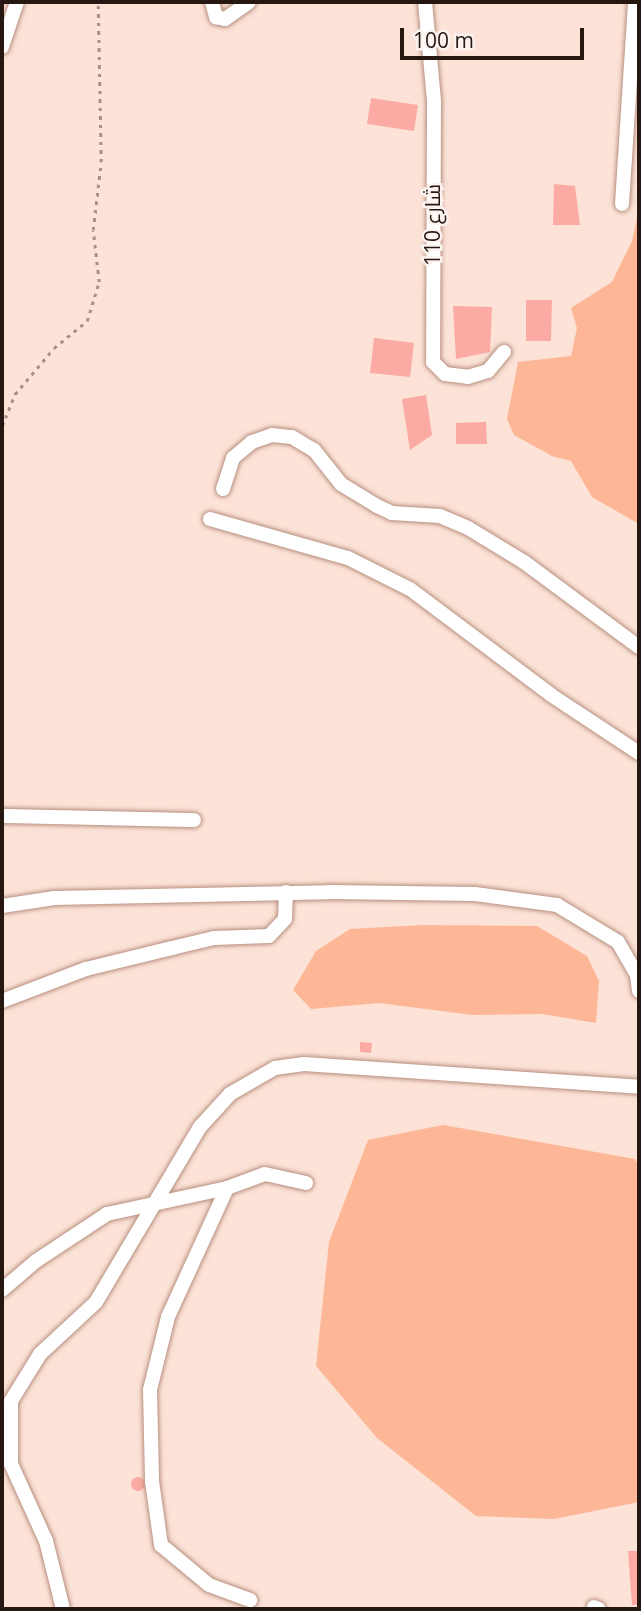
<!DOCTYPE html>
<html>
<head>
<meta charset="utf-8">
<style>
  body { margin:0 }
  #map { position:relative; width:641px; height:1611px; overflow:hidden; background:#fce2d7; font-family:"Open Sans",Cairo,sans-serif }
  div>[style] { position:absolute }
  .green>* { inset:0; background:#feb796 }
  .building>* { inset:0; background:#fbaba3 }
  .round { border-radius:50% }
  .path>* { height:2.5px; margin-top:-1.25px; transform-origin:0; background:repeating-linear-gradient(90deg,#a69188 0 3.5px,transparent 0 8.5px) }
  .roads { filter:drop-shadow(0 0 2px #b78f7e) drop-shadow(0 0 2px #b78f7e) }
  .minor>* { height:14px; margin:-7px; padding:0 7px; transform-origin:7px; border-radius:7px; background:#fff }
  span { translate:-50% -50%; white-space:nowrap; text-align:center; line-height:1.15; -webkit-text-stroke:5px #fcf3f0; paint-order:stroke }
  .street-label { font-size:21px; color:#261711 }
  .frame { position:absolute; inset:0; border:4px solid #261711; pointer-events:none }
  .scale { position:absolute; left:400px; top:28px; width:184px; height:32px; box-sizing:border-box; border:4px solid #261711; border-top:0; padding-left:9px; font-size:21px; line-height:24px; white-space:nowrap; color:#261711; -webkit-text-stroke:5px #fcf3f0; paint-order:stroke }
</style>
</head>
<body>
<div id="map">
  <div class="green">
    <div style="clip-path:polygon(639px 209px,639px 524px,592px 497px,571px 461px,552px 456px,514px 435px,507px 419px,518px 362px,571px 356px,577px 328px,571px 308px,612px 282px,632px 241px)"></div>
    <div style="clip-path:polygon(423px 925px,537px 926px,587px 956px,599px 981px,596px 1023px,542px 1014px,472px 1015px,379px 1003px,311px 1009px,293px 990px,316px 951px,350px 929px)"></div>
    <div style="clip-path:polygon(443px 1125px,635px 1159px,639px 1167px,639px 1502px,554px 1519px,476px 1516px,377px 1438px,316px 1366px,329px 1242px,368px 1140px)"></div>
  </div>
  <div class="building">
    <div style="clip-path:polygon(371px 98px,418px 105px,414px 131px,367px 124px)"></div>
    <div style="clip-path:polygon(554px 184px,575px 186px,580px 225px,553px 225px)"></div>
    <div style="clip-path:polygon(526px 300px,552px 300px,551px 341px,526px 341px)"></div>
    <div style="clip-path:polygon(453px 306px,492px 307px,490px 352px,456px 359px)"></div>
    <div style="clip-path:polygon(374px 338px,414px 343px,410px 377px,370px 373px)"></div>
    <div style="clip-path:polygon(426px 395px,432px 435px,410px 450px,402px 399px)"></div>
    <div style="clip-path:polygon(486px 422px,487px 444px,456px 444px,456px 423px)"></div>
    <div style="clip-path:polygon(360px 1042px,372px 1043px,371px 1053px,360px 1052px)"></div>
    <div class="round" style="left:131px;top:1477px;width:14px;height:14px"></div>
    <div style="clip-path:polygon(628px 1551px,639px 1551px,639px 1605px,632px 1605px)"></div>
  </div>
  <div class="path">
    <div style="left:2px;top:426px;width:35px;rotate:-68deg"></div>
    <div style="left:15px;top:394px;width:60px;rotate:-49.7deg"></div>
    <div style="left:54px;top:348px;width:43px;rotate:-39.3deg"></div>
    <div style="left:87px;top:321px;width:41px;rotate:-72.9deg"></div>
    <div style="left:99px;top:282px;width:52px;rotate:-96.6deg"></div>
    <div style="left:93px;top:230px;width:68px;rotate:-83.3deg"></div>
    <div style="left:101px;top:162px;width:160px;rotate:-91.1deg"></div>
  </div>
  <div class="roads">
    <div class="minor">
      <div style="left:212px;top:2px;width:16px;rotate:75deg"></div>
      <div style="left:216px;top:17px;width:9px;rotate:13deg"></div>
      <div style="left:225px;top:19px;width:29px;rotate:-35deg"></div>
      <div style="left:425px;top:2px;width:99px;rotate:84.8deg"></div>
      <div style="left:434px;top:101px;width:261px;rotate:90.2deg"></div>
      <div style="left:433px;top:362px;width:17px;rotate:45deg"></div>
      <div style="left:445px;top:374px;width:23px;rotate:7deg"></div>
      <div style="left:468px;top:377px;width:21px;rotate:-17deg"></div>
      <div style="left:488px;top:371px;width:25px;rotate:-50deg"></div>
      <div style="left:2px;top:47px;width:47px;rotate:-71.6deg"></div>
      <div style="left:622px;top:204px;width:202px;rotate:-86.3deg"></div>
      <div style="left:223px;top:489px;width:33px;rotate:-72deg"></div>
      <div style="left:233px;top:458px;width:25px;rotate:-40deg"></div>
      <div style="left:252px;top:442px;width:21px;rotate:-19deg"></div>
      <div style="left:272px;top:435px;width:20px;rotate:6deg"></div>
      <div style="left:292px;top:437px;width:26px;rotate:31deg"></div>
      <div style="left:314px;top:450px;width:43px;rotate:51.5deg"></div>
      <div style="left:341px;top:484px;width:42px;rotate:31.4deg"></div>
      <div style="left:377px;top:506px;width:17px;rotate:25deg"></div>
      <div style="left:392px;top:513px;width:48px;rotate:3.6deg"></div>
      <div style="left:440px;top:516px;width:30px;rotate:23deg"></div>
      <div style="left:468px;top:528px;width:66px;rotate:31.3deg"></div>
      <div style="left:524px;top:562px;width:143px;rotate:36.5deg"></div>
      <div style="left:210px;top:519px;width:143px;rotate:15.8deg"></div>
      <div style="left:348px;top:558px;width:69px;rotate:26.6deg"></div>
      <div style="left:410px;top:589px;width:176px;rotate:36.9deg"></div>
      <div style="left:551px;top:695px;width:105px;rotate:33.4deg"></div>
      <div style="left:2px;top:816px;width:192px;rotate:1.2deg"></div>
      <div style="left:2px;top:906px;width:53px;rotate:-8.7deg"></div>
      <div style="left:54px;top:898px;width:275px;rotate:-1.2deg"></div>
      <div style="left:329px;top:892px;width:146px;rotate:0.8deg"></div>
      <div style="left:475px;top:894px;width:83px;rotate:7.6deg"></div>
      <div style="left:557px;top:905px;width:71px;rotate:31.2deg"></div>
      <div style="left:618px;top:942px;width:38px;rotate:60deg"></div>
      <div style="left:637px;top:975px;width:16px;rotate:83deg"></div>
      <div style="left:2px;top:1001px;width:90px;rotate:-20.9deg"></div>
      <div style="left:86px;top:969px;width:89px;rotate:-13.7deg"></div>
      <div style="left:172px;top:948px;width:43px;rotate:-13.4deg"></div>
      <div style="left:214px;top:938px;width:55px;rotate:-2.1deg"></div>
      <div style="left:269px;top:936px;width:23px;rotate:-47deg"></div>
      <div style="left:285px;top:919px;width:27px;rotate:-88deg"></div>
      <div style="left:227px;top:1188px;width:40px;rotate:-20.2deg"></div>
      <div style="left:265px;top:1174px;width:42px;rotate:12.4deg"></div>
      <div style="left:2px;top:1290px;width:45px;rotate:-40.5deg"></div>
      <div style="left:36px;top:1261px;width:85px;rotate:-33.5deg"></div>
      <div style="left:107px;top:1214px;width:123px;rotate:-12.2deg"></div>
      <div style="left:227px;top:1188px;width:142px;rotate:114.6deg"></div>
      <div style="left:168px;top:1317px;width:75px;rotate:103.9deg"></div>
      <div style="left:150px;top:1390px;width:91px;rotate:88.7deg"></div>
      <div style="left:152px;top:1481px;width:65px;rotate:82deg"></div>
      <div style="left:161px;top:1545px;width:62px;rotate:39.8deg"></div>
      <div style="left:209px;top:1585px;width:44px;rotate:20.1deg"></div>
      <div style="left:594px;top:1607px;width:5px;rotate:22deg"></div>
      <div style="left:63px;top:1609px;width:70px;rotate:-104deg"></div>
      <div style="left:46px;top:1541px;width:85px;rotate:-114.4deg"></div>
      <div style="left:11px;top:1464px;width:63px;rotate:-90deg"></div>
      <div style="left:11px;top:1401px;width:55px;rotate:-58.3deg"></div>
      <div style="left:40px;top:1354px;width:76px;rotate:-42.9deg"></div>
      <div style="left:96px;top:1302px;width:204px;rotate:-59.3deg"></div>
      <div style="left:200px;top:1127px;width:45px;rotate:-47.7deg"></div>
      <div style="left:230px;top:1094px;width:52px;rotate:-30deg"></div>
      <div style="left:275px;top:1068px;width:29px;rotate:-8deg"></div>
      <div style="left:304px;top:1064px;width:336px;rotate:3.9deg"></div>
    </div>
  </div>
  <div class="street-label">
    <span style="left:432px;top:225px;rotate:-90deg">شارع 110</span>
  </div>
  <div class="frame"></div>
  <div class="scale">100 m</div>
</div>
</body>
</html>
